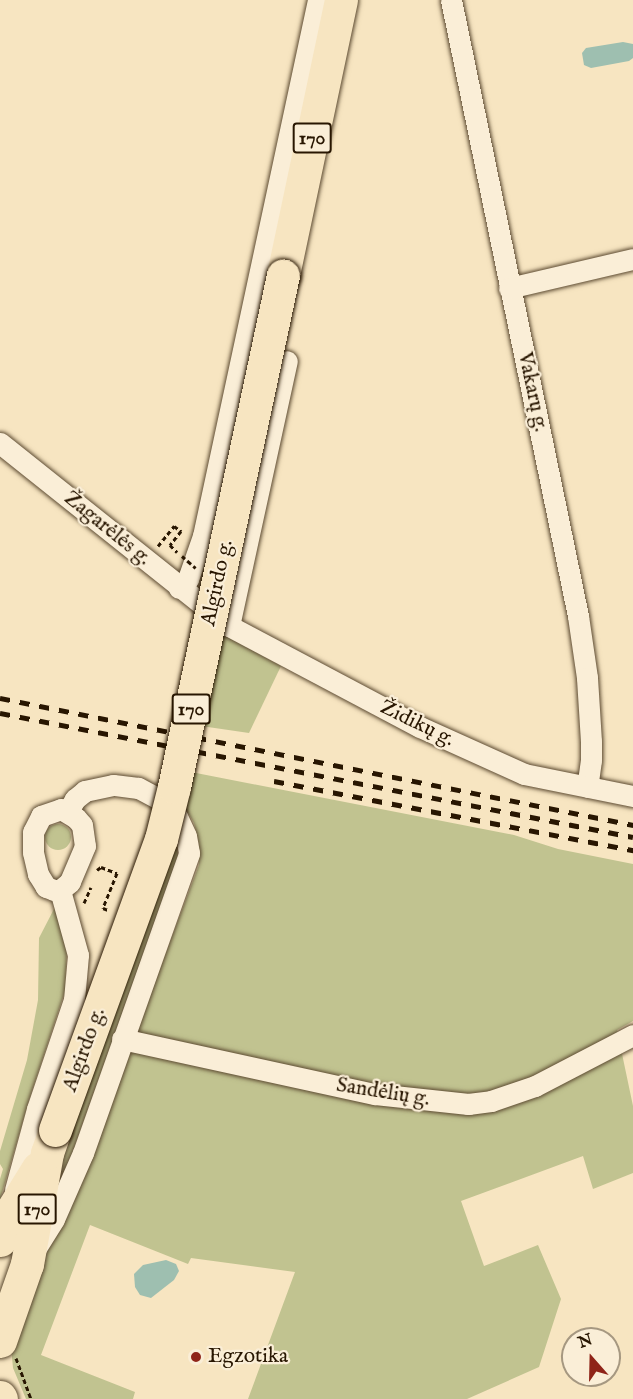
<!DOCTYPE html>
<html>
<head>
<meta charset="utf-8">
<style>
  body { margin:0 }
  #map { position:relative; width:633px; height:1399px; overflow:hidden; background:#f7e5c1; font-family:"IM FELL English",serif }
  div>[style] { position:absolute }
  .green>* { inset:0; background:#c1c390 }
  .round { border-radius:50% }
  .water>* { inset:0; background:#9ebfb0 }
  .path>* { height:3px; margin-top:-1.5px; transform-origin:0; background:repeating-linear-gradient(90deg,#281601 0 4.5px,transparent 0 7.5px) }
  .roads { filter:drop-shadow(0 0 2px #5c4a31) drop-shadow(0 0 2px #5c4a31) }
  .minor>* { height:21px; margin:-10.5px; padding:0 10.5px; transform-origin:10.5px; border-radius:10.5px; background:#faeed7 }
  .primary>* { height:33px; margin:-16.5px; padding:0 16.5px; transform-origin:16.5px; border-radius:16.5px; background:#f7e5c1 }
  .rail>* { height:4.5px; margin-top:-2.25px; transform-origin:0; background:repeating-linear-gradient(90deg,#281601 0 10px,transparent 0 20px) }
  .path-bridge>* { height:3px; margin-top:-1.5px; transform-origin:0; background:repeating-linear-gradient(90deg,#281601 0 4.5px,transparent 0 7.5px) }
  .bridges { filter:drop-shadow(0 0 2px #281601) drop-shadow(0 0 2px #281601) }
  .primary-bridge>* { height:33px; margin:-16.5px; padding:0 16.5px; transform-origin:16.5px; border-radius:16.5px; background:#f7e5c1 }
  .dots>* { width:16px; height:16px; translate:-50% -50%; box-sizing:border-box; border:3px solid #faeed7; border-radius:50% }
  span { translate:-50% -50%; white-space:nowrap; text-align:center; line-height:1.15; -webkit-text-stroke:4.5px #faeed7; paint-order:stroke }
  .shield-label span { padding:2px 4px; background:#faeed7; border:2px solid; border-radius:4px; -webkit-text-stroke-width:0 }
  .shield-label { font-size:20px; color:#281601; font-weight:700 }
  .street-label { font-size:21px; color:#281601 }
  .poi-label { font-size:21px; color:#281601 }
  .left { translate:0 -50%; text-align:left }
  .north { position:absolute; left:561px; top:1327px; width:60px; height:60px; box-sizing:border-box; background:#faeed7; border:2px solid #a69881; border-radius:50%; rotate:340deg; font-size:16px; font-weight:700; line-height:24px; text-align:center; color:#281601 }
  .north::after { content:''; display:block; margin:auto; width:21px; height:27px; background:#8f2418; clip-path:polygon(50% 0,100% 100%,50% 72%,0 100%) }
</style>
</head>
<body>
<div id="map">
  <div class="green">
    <div style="clip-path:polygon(220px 633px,281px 666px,249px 733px,201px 726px)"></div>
    <div style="clip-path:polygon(191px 772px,514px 835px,558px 849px,633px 864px,633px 1021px,617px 1030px,633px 1106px,633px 1173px,593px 1189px,583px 1156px,461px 1201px,484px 1266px,538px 1245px,561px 1299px,539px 1367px,467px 1399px,248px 1399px,295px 1272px,191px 1258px,188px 1264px,90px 1225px,41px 1355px,135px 1392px,133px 1399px,26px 1399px,13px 1368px,11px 1347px,43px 1261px,82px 1175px,199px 865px,199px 844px,194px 823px,183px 804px)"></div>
    <div class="round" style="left:45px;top:824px;width:26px;height:26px"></div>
    <div style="clip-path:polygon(175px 834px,178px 858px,71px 1156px,45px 1210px)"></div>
    <div style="clip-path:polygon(55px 907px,67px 944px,65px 991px,29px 1100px,0 1200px,0 1179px,3px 1169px,0 1164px,0 1151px,27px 1060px,38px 1000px,39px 938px)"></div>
  </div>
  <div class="water">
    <div style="clip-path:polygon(623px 42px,633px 44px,633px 58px,629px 61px,591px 68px,584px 65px,582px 53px,586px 48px)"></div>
    <div style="clip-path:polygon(166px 1260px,176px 1264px,179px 1271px,174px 1280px,151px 1298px,140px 1295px,135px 1287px,134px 1274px,143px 1265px)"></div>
  </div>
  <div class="path">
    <div style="left:158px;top:546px;width:26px;rotate:-51deg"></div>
    <div style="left:174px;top:526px;width:9px;rotate:36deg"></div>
    <div style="left:181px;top:531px;width:18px;rotate:128deg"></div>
    <div style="left:170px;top:545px;width:10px;rotate:45deg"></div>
    <div style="left:97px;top:870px;width:5px;rotate:-37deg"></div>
    <div style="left:101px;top:867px;width:17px;rotate:21deg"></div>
    <div style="left:117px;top:873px;width:38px;rotate:112deg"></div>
    <div style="left:103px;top:908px;width:5px;rotate:22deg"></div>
    <div style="left:84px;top:903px;width:17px;rotate:-66deg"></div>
    <div style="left:16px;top:1358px;width:44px;rotate:69.9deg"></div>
  </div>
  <div class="roads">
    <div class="minor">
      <div style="left:451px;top:0;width:629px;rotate:78.35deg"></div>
      <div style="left:578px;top:616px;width:63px;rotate:81.7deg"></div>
      <div style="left:587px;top:678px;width:63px;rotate:86.4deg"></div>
      <div style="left:591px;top:741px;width:19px;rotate:90deg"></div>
      <div style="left:591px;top:760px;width:27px;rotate:98deg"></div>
      <div style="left:509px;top:288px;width:127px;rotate:-13.2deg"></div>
      <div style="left:0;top:443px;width:293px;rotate:38.6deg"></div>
      <div style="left:229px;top:626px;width:216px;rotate:27.9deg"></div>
      <div style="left:420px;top:727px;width:114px;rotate:24.3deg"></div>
      <div style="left:524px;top:774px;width:111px;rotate:11.4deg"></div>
      <div style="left:179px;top:588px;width:13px;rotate:-45deg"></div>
      <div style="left:188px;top:579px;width:46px;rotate:-70.8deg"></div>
      <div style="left:203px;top:536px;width:548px;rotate:-77.89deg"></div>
      <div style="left:229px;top:626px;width:271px;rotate:-77.7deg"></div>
      <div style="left:61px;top:809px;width:17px;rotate:31deg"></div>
      <div style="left:76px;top:818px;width:9px;rotate:49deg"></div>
      <div style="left:82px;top:825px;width:21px;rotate:82deg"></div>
      <div style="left:85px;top:846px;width:39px;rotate:113deg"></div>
      <div style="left:70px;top:882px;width:13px;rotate:141deg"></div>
      <div style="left:60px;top:890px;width:6px;rotate:180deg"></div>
      <div style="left:54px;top:890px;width:9px;rotate:-159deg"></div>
      <div style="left:46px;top:887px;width:15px;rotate:-122deg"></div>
      <div style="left:38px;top:874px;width:23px;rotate:-103deg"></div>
      <div style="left:33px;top:852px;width:20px;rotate:-90deg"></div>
      <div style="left:33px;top:832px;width:18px;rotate:-63deg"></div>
      <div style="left:41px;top:816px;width:21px;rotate:-19deg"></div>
      <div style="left:122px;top:1039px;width:259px;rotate:12.3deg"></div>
      <div style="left:375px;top:1094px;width:94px;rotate:6.1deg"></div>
      <div style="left:468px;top:1104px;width:23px;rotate:-7deg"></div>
      <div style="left:491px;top:1101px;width:46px;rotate:-18.8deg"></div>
      <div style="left:535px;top:1086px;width:110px;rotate:-27.5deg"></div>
      <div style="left:15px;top:1190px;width:84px;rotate:-74.8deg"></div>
      <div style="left:37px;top:1109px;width:115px;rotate:-71.3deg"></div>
      <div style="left:74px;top:1000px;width:45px;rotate:-84.9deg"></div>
      <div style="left:78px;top:955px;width:67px;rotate:-105.5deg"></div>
      <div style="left:36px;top:1248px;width:34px;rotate:-58deg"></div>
      <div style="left:54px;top:1219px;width:72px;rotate:-66.3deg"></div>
      <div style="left:83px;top:1153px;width:318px;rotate:-70.5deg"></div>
      <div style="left:189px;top:853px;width:17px;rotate:-100deg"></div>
      <div style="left:186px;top:836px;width:21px;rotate:-115deg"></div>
      <div style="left:177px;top:817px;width:23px;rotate:-133deg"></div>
      <div style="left:161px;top:800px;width:26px;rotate:-152deg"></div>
      <div style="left:138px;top:788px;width:25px;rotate:-173deg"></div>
      <div style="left:113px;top:785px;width:29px;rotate:168deg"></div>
      <div style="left:85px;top:791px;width:13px;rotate:141deg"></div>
      <div style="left:75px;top:799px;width:14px;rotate:120deg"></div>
    </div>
    <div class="primary">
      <div style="left:283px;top:275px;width:281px;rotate:-78.1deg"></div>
      <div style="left:0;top:1240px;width:27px;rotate:-70deg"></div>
      <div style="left:9px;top:1215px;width:55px;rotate:-58.3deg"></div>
      <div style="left:0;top:1341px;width:82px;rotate:-70.7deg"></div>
      <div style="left:27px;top:1264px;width:113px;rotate:-79.8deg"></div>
      <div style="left:47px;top:1153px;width:24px;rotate:-71deg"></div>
      <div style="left:0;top:1397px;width:2px;rotate:63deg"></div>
    </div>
  </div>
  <div class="rail">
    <div style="left:0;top:698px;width:646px;rotate:11.34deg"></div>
    <div style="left:0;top:713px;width:645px;rotate:11.08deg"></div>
    <div style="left:274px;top:781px;width:366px;rotate:10.9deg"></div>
  </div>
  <div class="path-bridge">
    <div style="left:182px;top:556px;width:18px;rotate:41deg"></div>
  </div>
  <div class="bridges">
    <div class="primary-bridge">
      <div style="left:55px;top:1130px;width:310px;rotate:-70deg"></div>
      <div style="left:161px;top:839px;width:54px;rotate:-76deg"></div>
      <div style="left:174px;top:787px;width:523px;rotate:-77.98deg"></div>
    </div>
  </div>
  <div class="dots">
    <div style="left:196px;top:1357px;background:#8f2418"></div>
  </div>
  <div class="shield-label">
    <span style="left:312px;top:138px">170</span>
    <span style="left:191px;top:709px">170</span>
    <span style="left:37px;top:1209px">170</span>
  </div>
  <div class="street-label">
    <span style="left:532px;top:392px;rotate:78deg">Vakarų g.</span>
    <span style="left:107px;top:529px;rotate:39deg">Žagarėlės g.</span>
    <span style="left:218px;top:583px;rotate:-78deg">Algirdo g.</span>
    <span style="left:417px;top:724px;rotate:26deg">Židikų g.</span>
    <span style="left:85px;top:1050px;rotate:-70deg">Algirdo g.</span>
    <span style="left:383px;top:1093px;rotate:9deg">Sandėlių g.</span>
  </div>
  <div class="poi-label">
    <span class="left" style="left:208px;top:1357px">Egzotika</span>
  </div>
  <div class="north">N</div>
</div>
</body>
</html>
